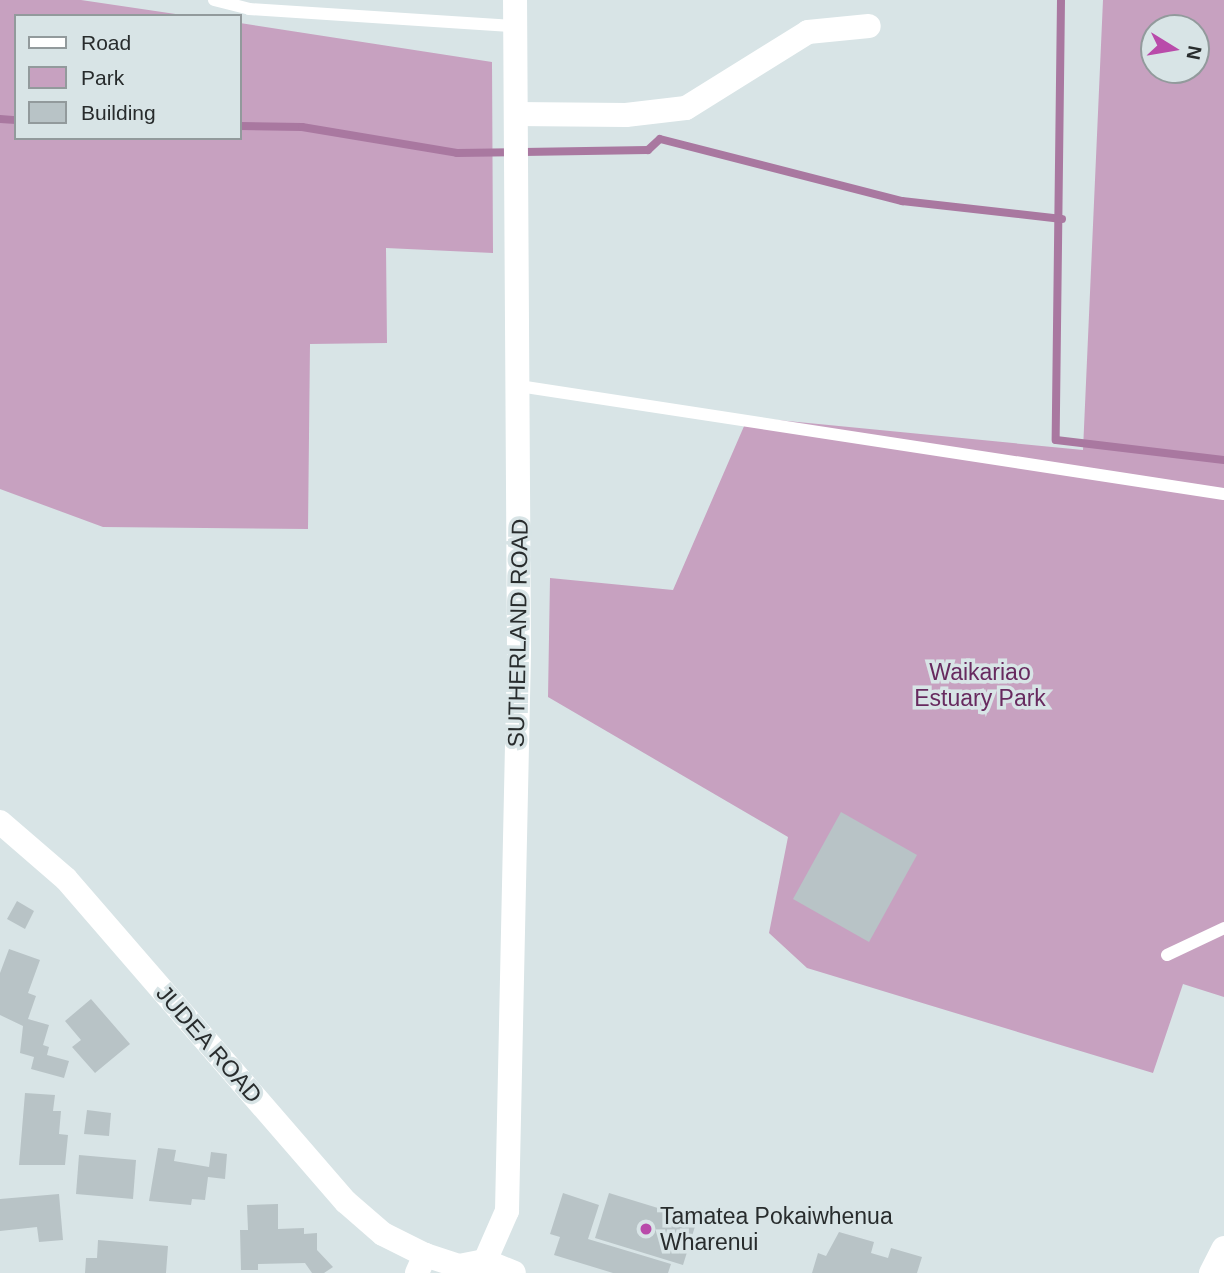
<!DOCTYPE html>
<html>
<head>
<meta charset="utf-8">
<style>
  body { margin:0 }
  #map { position:relative; width:1224px; height:1273px; overflow:hidden; background:#d8e4e6; font-family:Helvetica,sans-serif }
  div>[style] { position:absolute }
  .green>* { inset:0; background:#c7a1c0 }
  .stream>* { height:8px; margin:-4px; padding:0 4px; transform-origin:4px; border-radius:4px; background:#a978a0 }
  .building>* { inset:0; background:#b8c3c6 }
  .service>* { height:12px; margin:-6px; padding:0 6px; transform-origin:6px; border-radius:6px; background:#fff }
  .minor>* { height:24px; margin:-12px; padding:0 12px; transform-origin:12px; border-radius:12px; background:#fff }
  .dots>* { width:19px; height:19px; translate:-50% -50%; box-sizing:border-box; border:4px solid #d8e4e6; border-radius:50% }
  span { translate:-50% -50%; white-space:nowrap; text-align:center; line-height:1.15; -webkit-text-stroke:7px #d8e4e6; paint-order:stroke }
  .street-label { font-size:23px; color:#282c2d }
  .park-label { font-size:23px; color:#672a5f }
  .poi-label { font-size:23px; color:#282c2d }
  .left { translate:0 -50%; text-align:left }
  .legend { position:absolute; left:14px; top:14px; width:228px; height:126px; box-sizing:border-box; background:#d8e4e6; border:2px solid #929a9c; margin:0; padding:9px 12px; list-style:none; font-size:21px; color:#282c2d }
  .legend li { display:flex; align-items:center; gap:14px; height:35px }
  .legend b { width:35px; border:2px solid #929a9c }
  .north { position:absolute; left:1140px; top:14px; width:70px; height:70px; box-sizing:border-box; background:#d8e4e6; border:2px solid #929a9c; border-radius:50%; rotate:101deg; font-size:19px; font-weight:700; line-height:28px; text-align:center; color:#282c2d }
  .north::after { content:''; display:block; margin:auto; width:24px; height:32px; background:#b94baa; clip-path:polygon(50% 0,100% 100%,50% 72%,0 100%) }
</style>
</head>
<body>
<div id="map">
  <div class="green">
    <div style="clip-path:polygon(0 0,81px 0,189px 16px,16px 16px,16px 138px,240px 138px,240px 23px,492px 62px,493px 253px,386px 248px,387px 343px,310px 344px,308px 529px,103px 527px,0 489px)"></div>
    <div style="clip-path:polygon(evenodd,1103px 0,1224px 0,1224px 997px,1183px 984px,1153px 1073px,807px 968px,769px 933px,788px 837px,548px 697px,550px 578px,673px 590px,748px 417px,1083px 450px,1103px 0,1154px 28px,1196px 28px,1196px 70px,1154px 70px,1154px 28px)"></div>
  </div>
  <div class="stream">
    <div style="left:1061px;top:0;width:440px;rotate:90.7deg"></div>
    <div style="left:1056px;top:440px;width:169px;rotate:6.8deg"></div>
    <div style="left:0;top:119px;width:16px;rotate:4deg"></div>
    <div style="left:240px;top:126px;width:62px;rotate:0.9deg"></div>
    <div style="left:302px;top:127px;width:157px;rotate:9.5deg"></div>
    <div style="left:457px;top:153px;width:191px;rotate:-0.9deg"></div>
    <div style="left:648px;top:150px;width:16px;rotate:-43deg"></div>
    <div style="left:660px;top:139px;width:250px;rotate:14.4deg"></div>
    <div style="left:902px;top:201px;width:161px;rotate:6.4deg"></div>
  </div>
  <div class="building">
    <div style="clip-path:polygon(841px 812px,917px 855px,869px 942px,793px 899px)"></div>
    <div style="clip-path:polygon(17px 901px,34px 911px,25px 929px,7px 919px)"></div>
    <div style="clip-path:polygon(9px 949px,40px 960px,28px 993px,36px 996px,28px 1019px,49px 1025px,43px 1045px,49px 1047px,47px 1055px,69px 1061px,64px 1078px,31px 1069px,34px 1057px,20px 1053px,23px 1026px,0 1015px,0 973px)"></div>
    <div style="clip-path:polygon(91px 999px,130px 1044px,95px 1073px,72px 1047px,81px 1040px,65px 1021px)"></div>
    <div style="clip-path:polygon(25px 1093px,55px 1095px,53px 1111px,61px 1111px,59px 1134px,68px 1135px,65px 1165px,19px 1165px)"></div>
    <div style="clip-path:polygon(87px 1110px,111px 1113px,109px 1136px,84px 1134px)"></div>
    <div style="clip-path:polygon(158px 1148px,176px 1150px,174px 1161px,209px 1167px,211px 1152px,227px 1154px,225px 1179px,208px 1177px,205px 1200px,192px 1199px,191px 1205px,149px 1201px)"></div>
    <div style="clip-path:polygon(79px 1155px,136px 1160px,133px 1199px,76px 1194px)"></div>
    <div style="clip-path:polygon(563px 1193px,599px 1205px,588px 1239px,671px 1264px,668px 1273px,613px 1273px,554px 1255px,560px 1237px,550px 1234px)"></div>
    <div style="clip-path:polygon(609px 1193px,697px 1220px,683px 1265px,595px 1238px)"></div>
    <div style="clip-path:polygon(59px 1194px,63px 1240px,39px 1242px,37px 1227px,0 1231px,0 1199px)"></div>
    <div style="clip-path:polygon(278px 1204px,278px 1229px,304px 1228px,304px 1234px,317px 1233px,317px 1250px,333px 1267px,324px 1273px,312px 1273px,305px 1263px,258px 1264px,258px 1270px,241px 1270px,240px 1230px,248px 1230px,247px 1205px)"></div>
    <div style="clip-path:polygon(839px 1232px,874px 1242px,871px 1253px,888px 1258px,891px 1248px,922px 1257px,917px 1273px,812px 1273px,818px 1253px,826px 1256px)"></div>
    <div style="clip-path:polygon(98px 1240px,168px 1246px,166px 1273px,85px 1273px,86px 1258px,97px 1258px)"></div>
  </div>
  <div class="service">
    <div style="left:214px;top:0;width:36px;rotate:14deg"></div>
    <div style="left:249px;top:9px;width:267px;rotate:3.7deg"></div>
    <div style="left:519px;top:386px;width:713px;rotate:8.71deg"></div>
    <div style="left:1167px;top:955px;width:63px;rotate:-25.3deg"></div>
  </div>
  <div class="minor">
    <div style="left:516px;top:114px;width:110px;rotate:0.5deg"></div>
    <div style="left:626px;top:115px;width:60px;rotate:-6.7deg"></div>
    <div style="left:686px;top:108px;width:144px;rotate:-31.9deg"></div>
    <div style="left:808px;top:32px;width:61px;rotate:-5.6deg"></div>
    <div style="left:0;top:822px;width:87px;rotate:40.8deg"></div>
    <div style="left:66px;top:879px;width:427px;rotate:49.1deg"></div>
    <div style="left:346px;top:1202px;width:49px;rotate:40.9deg"></div>
    <div style="left:383px;top:1234px;width:47px;rotate:26.6deg"></div>
    <div style="left:485px;top:1261px;width:55px;rotate:-66.3deg"></div>
    <div style="left:507px;top:1211px;width:560px;rotate:-88.77deg"></div>
    <div style="left:519px;top:651px;width:651px;rotate:-90.35deg"></div>
    <div style="left:485px;top:1261px;width:31px;rotate:22deg"></div>
    <div style="left:417px;top:1273px;width:20px;rotate:-66deg"></div>
    <div style="left:425px;top:1255px;width:36px;rotate:18deg"></div>
    <div style="left:459px;top:1266px;width:26px;rotate:-11deg"></div>
    <div style="left:1211px;top:1273px;width:28px;rotate:-63deg"></div>
  </div>
  <div class="dots">
    <div style="left:646px;top:1229px;background:#b94baa"></div>
  </div>
  <div class="street-label">
    <span style="left:518px;top:633px;rotate:-89deg">SUTHERLAND ROAD</span>
    <span style="left:209px;top:1044px;rotate:49deg">JUDEA ROAD</span>
  </div>
  <div class="park-label">
    <span style="left:980px;top:685px">Waikariao<br>Estuary Park</span>
  </div>
  <div class="poi-label">
    <span class="left" style="left:660px;top:1229px">Tamatea Pokaiwhenua<br>Wharenui</span>
  </div>
  <ul class="legend">
  <li><b style="height:9px;background:#fff"></b>Road</li>
  <li><b style="height:19px;background:#c7a1c0"></b>Park</li>
  <li><b style="height:19px;background:#b8c3c6"></b>Building</li>
  </ul>
  <div class="north">N</div>
</div>
</body>
</html>
